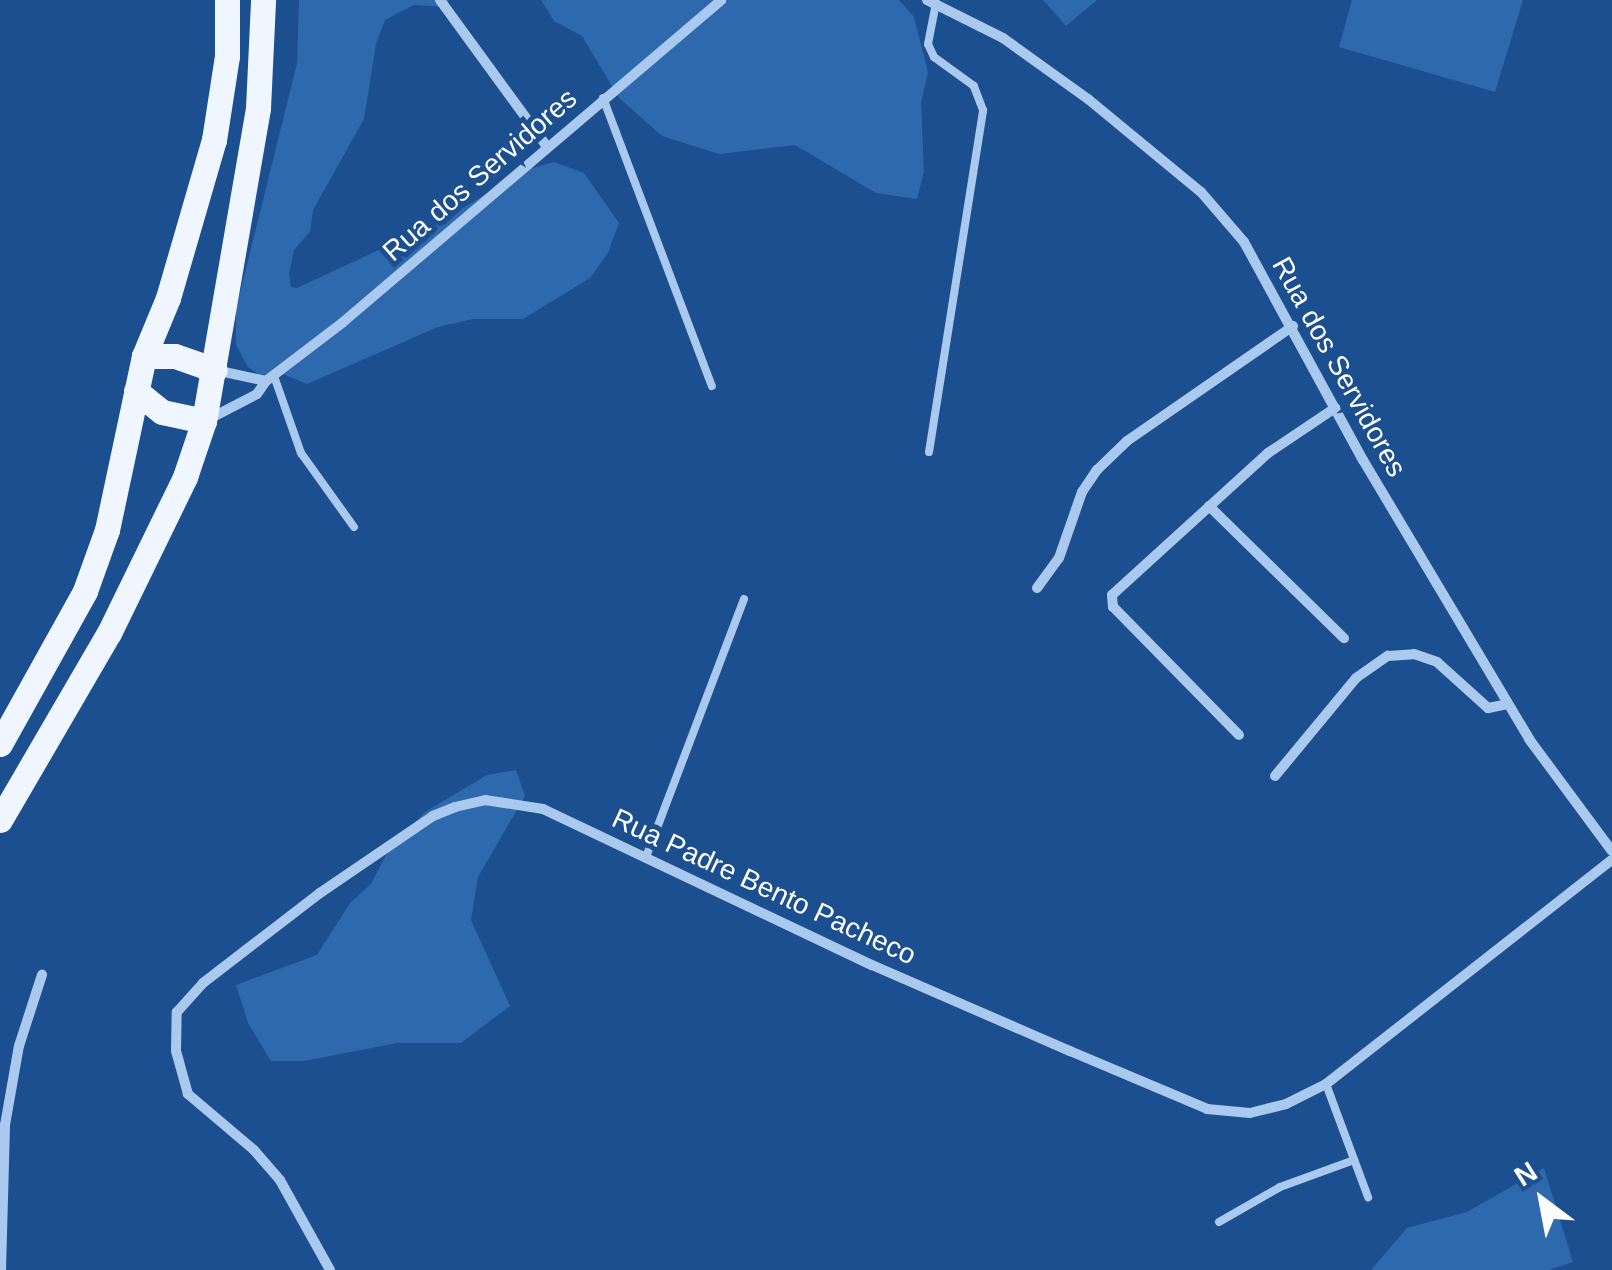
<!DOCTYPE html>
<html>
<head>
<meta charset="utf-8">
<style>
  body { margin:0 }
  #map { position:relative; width:1612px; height:1270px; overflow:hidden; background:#1b4f8f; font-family:Arial,sans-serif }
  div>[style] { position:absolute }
  .green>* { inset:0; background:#2e69ad }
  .service>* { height:8px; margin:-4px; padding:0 4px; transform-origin:4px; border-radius:4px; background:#a9c9ee }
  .minor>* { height:10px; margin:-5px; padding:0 5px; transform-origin:5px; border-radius:5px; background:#a9c9ee }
  .primary>* { height:25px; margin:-12.5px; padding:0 12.5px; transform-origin:12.5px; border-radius:12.5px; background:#f0f6ff }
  span { translate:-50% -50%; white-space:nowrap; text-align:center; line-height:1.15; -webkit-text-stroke:10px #1b4f8f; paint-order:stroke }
  .street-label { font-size:28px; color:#fff }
  .north { position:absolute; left:1492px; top:1150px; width:100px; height:100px; -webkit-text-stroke:8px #1b4f8f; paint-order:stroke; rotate:328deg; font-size:28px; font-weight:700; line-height:40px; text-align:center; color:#fff }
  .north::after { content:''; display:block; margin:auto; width:35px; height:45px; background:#fff; clip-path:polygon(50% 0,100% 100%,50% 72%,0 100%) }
</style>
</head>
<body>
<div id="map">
  <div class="green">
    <div style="clip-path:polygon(299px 0,449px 0,445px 7px,414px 5px,385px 20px,376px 44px,364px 119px,313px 210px,310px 232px,294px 250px,289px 274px,291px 287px,297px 288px,445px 219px,525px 170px,554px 162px,584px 173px,619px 223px,608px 253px,590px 278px,523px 319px,473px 319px,438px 327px,307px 384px,283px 374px,270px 383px,248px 367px,236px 345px,236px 309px,297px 63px)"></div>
    <div style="clip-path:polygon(541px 0,899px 0,914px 17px,928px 72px,921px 103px,924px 172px,917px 199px,876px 193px,795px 145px,719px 154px,662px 136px,619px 98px,582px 36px,554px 21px)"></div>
    <div style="clip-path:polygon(1043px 0,1097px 0,1066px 26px)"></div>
    <div style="clip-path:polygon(1352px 0,1523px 0,1495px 92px,1339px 47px)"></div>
    <div style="clip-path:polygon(516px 770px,525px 796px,478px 877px,471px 920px,510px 1006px,461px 1043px,397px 1043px,304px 1061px,271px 1061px,248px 1023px,236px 985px,317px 955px,350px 903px,371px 884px,386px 855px,425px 812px,487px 775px)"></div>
    <div style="clip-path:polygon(1544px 1168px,1573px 1262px,1549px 1270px,1371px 1270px,1407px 1228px,1467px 1212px)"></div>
  </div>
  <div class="service">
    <div style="left:603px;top:98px;width:308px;rotate:69.3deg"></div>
    <div style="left:274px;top:376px;width:82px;rotate:70.7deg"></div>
    <div style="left:301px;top:453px;width:91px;rotate:54.4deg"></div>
    <div style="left:929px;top:452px;width:346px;rotate:-81deg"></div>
    <div style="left:983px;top:110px;width:26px;rotate:-111deg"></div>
    <div style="left:974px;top:86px;width:49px;rotate:-144.1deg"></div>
    <div style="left:934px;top:57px;width:14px;rotate:-115deg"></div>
    <div style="left:928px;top:44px;width:42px;rotate:-79deg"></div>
    <div style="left:646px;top:857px;width:276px;rotate:-69.2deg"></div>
    <div style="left:1326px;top:1084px;width:121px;rotate:69.6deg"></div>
    <div style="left:1219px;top:1222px;width:70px;rotate:-29.8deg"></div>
    <div style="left:1280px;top:1187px;width:79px;rotate:-20deg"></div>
  </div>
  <div class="minor">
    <div style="left:440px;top:0;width:182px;rotate:53.9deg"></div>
    <div style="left:927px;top:0;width:85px;rotate:26.6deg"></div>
    <div style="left:1003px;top:38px;width:105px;rotate:35.7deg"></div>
    <div style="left:1088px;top:99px;width:146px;rotate:39.5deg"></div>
    <div style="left:1201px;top:192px;width:66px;rotate:49.3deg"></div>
    <div style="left:1244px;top:242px;width:248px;rotate:61.4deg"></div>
    <div style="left:1363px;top:460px;width:325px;rotate:59.2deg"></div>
    <div style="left:1529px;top:739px;width:139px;rotate:53.5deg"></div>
    <div style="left:215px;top:370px;width:52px;rotate:12.2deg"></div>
    <div style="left:209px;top:419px;width:54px;rotate:-27.5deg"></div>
    <div style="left:257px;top:394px;width:16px;rotate:-55deg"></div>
    <div style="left:266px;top:381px;width:96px;rotate:-37.3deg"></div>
    <div style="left:342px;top:323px;width:498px;rotate:-40.4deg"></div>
    <div style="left:1209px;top:506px;width:189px;rotate:44.4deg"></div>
    <div style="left:1037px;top:588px;width:37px;rotate:-54deg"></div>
    <div style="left:1059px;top:558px;width:70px;rotate:-70.8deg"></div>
    <div style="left:1082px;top:492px;width:27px;rotate:-56deg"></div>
    <div style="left:1097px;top:470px;width:42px;rotate:-44deg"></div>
    <div style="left:1127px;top:441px;width:202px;rotate:-34.7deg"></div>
    <div style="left:1239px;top:735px;width:180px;rotate:-134.5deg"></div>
    <div style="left:1113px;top:607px;width:12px;rotate:-95deg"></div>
    <div style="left:1112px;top:595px;width:211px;rotate:-42.3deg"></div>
    <div style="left:1268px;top:453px;width:81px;rotate:-33.9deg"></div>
    <div style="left:1275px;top:776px;width:127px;rotate:-50.4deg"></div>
    <div style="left:1356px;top:678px;width:39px;rotate:-35deg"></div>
    <div style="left:1388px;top:656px;width:26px;rotate:-4deg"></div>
    <div style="left:1414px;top:654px;width:24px;rotate:19deg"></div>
    <div style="left:1437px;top:662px;width:69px;rotate:42deg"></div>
    <div style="left:1488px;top:708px;width:20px;rotate:-11deg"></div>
    <div style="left:1px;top:1270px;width:145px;rotate:-88.4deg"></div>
    <div style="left:5px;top:1125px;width:80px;rotate:-80deg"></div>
    <div style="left:19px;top:1046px;width:75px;rotate:-72.1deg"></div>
    <div style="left:330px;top:1270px;width:103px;rotate:-119.1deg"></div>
    <div style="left:280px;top:1180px;width:40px;rotate:-131deg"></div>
    <div style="left:254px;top:1150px;width:87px;rotate:-139.7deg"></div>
    <div style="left:188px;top:1094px;width:45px;rotate:-105.6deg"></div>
    <div style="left:176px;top:1051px;width:39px;rotate:-89deg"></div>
    <div style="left:177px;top:1012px;width:39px;rotate:-48deg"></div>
    <div style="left:203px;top:983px;width:148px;rotate:-37.6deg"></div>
    <div style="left:320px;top:893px;width:137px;rotate:-34.3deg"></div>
    <div style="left:433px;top:816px;width:24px;rotate:-22deg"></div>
    <div style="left:455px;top:807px;width:31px;rotate:-13deg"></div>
    <div style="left:485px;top:800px;width:59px;rotate:8.8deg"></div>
    <div style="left:543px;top:809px;width:364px;rotate:25.4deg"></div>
    <div style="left:872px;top:965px;width:216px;rotate:23.5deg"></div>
    <div style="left:1070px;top:1051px;width:149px;rotate:22.9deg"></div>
    <div style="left:1207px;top:1109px;width:43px;rotate:5.3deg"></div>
    <div style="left:1250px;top:1113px;width:37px;rotate:-14deg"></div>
    <div style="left:1286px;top:1104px;width:45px;rotate:-26.6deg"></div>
    <div style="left:1326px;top:1084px;width:363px;rotate:-38.1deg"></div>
  </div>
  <div class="primary">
    <div style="left:144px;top:356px;width:31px"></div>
    <div style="left:175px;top:356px;width:42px;rotate:19.3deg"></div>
    <div style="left:136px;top:391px;width:33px;rotate:39deg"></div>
    <div style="left:162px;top:412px;width:43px;rotate:12.1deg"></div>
    <div style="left:0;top:744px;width:175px;rotate:-60.9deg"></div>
    <div style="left:85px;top:591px;width:65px;rotate:-70.2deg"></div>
    <div style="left:107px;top:530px;width:178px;rotate:-78deg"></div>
    <div style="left:144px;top:356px;width:63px;rotate:-67.5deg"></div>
    <div style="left:168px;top:298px;width:165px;rotate:-73.8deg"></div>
    <div style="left:214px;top:140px;width:85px;rotate:-81.2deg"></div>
    <div style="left:227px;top:56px;width:56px;rotate:-90deg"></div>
    <div style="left:0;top:820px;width:216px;rotate:-59.8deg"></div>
    <div style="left:109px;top:633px;width:174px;rotate:-64deg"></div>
    <div style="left:185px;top:477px;width:59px;rotate:-71.3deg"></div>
    <div style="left:204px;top:421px;width:318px;rotate:-80.2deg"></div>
    <div style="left:258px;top:108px;width:108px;rotate:-87.3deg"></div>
  </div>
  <div class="street-label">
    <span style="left:480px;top:175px;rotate:-41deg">Rua dos Servidores</span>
    <span style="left:1339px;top:367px;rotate:61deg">Rua dos Servidores</span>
    <span style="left:764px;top:887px;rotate:25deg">Rua Padre Bento Pacheco</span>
  </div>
  <div class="north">N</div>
</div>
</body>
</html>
